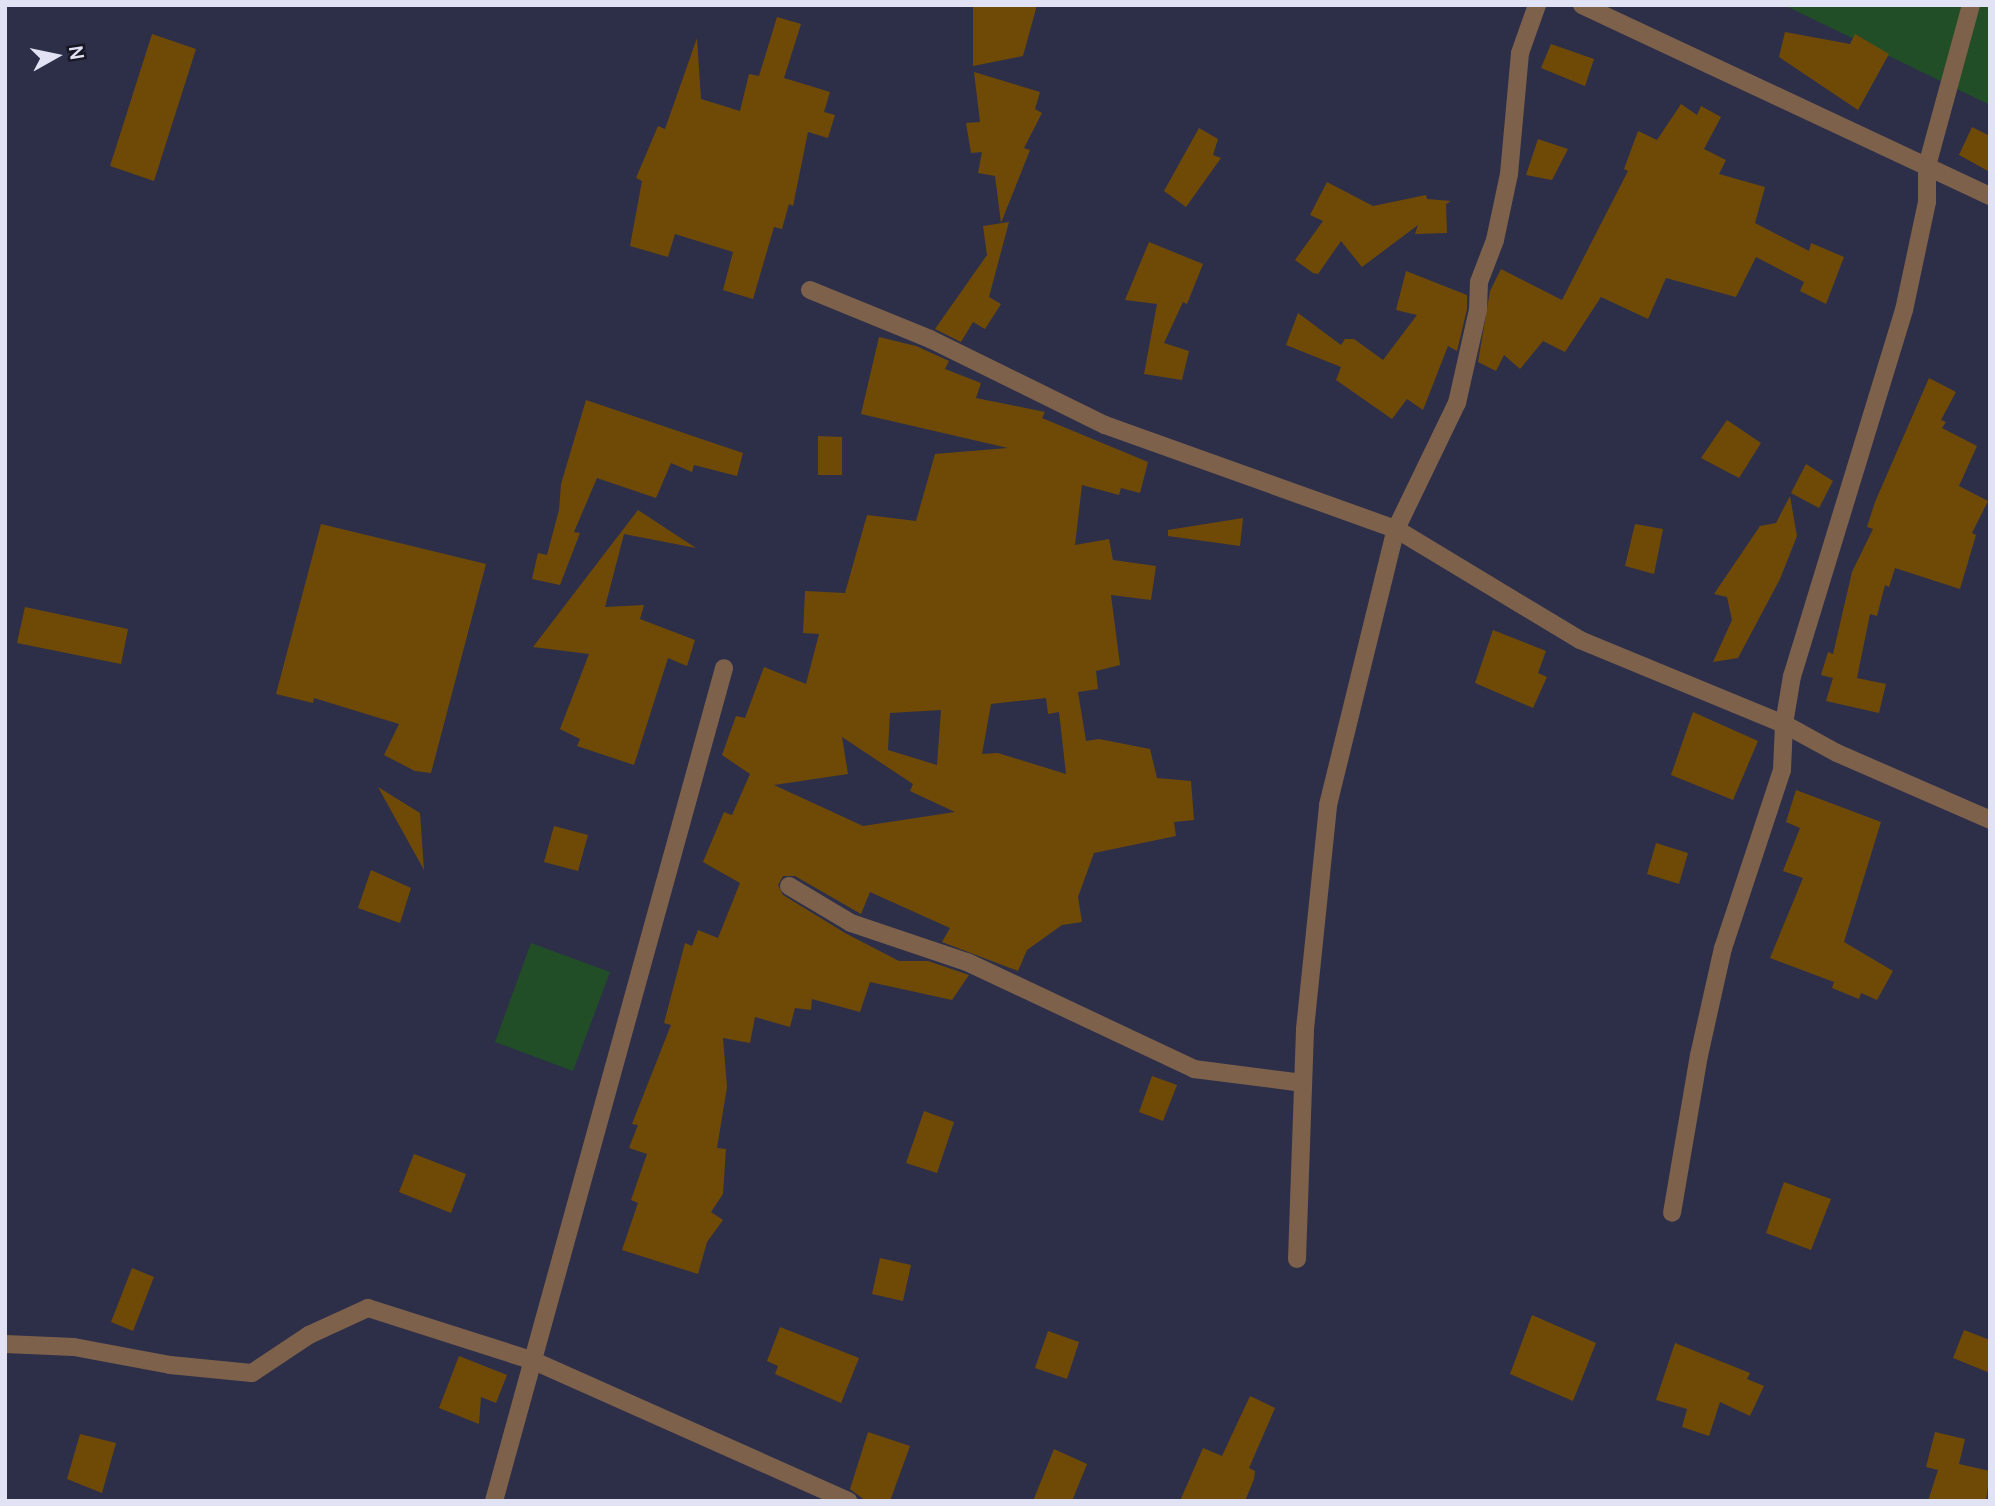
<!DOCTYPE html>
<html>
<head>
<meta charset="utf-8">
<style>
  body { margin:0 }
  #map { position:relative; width:1995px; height:1506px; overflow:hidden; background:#2d2f49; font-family:Manrope,sans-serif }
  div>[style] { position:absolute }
  .green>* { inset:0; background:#214e27 }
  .building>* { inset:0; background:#6f4a06 }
  .minor>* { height:18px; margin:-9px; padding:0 9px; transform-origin:9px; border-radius:9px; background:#7e614b }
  span { translate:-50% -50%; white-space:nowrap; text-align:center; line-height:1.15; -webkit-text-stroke:5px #171824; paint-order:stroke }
  .frame { position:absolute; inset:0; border:7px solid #e1e3f4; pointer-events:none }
  .north { position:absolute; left:21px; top:21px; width:70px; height:70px; -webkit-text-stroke:5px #171824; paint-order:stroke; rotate:81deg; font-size:19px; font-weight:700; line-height:28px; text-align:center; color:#e1e3f4 }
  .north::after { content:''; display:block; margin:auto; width:24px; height:32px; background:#e1e3f4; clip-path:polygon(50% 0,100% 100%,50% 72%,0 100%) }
</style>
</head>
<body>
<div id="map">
  <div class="green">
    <div style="clip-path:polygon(1784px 5px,1990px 5px,1990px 105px)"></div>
    <div style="clip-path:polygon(531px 943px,610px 972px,573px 1071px,495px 1042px)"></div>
  </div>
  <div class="building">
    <div style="clip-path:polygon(973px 5px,1037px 5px,1023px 56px,973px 66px)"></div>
    <div style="clip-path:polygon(777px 17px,801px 24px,784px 78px,830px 92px,824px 112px,835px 115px,828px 138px,808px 132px,793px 206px,789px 204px,782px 229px,774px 227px,753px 299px,723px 290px,733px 252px,675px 234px,668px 257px,630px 246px,642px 181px,636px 178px,658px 126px,665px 129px,697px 38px,701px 99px,740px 111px,749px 74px,759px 76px)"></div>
    <div style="clip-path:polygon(1785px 32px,1850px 44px,1855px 34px,1889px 54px,1858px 110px,1779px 57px)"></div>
    <div style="clip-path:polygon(152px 34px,196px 49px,154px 181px,110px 166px)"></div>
    <div style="clip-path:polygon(1551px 44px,1594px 59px,1585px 86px,1541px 68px)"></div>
    <div style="clip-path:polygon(974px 72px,1040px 92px,1035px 109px,1042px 113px,1024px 148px,1030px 150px,1001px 223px,995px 176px,978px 173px,982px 152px,971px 153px,966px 123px,980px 122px)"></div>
    <div style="clip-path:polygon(1681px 104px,1697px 115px,1701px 106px,1721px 117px,1704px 149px,1726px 160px,1719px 174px,1765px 187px,1755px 223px,1809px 251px,1811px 243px,1844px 257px,1826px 304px,1800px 291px,1804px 282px,1756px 257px,1736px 297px,1666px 278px,1648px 319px,1601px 297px,1565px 352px,1543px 341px,1520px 369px,1504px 355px,1496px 371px,1478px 362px,1490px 291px,1501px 269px,1562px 300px,1628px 171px,1624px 169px,1638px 131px,1657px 140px)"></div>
    <div style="clip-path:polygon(1972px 127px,1990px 136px,1990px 172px,1959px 155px)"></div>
    <div style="clip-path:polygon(1199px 128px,1218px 139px,1213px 155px,1221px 158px,1186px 207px,1164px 191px)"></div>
    <div style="clip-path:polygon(1538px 139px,1568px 149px,1552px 180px,1526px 175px)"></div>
    <div style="clip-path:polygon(1327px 182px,1373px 206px,1426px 195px,1427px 199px,1451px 201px,1446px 204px,1447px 233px,1415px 234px,1418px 225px,1362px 267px,1341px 241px,1318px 274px,1313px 273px,1295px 260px,1323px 221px,1310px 215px)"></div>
    <div style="clip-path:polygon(1009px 222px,989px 297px,1001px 304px,985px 329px,973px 322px,961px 342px,935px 329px,987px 255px,983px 226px)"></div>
    <div style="clip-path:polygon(1149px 242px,1203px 264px,1187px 304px,1183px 302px,1164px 343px,1189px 351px,1182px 380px,1144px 374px,1157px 304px,1125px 300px)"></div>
    <div style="clip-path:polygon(1406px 271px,1467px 295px,1467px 309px,1457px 351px,1448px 346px,1423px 410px,1407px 399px,1392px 419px,1336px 380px,1341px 367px,1286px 345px,1298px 313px,1341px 345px,1345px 339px,1354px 339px,1383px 360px,1417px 315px,1396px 310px)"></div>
    <div style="clip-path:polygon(evenodd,879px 337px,916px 346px,949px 361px,945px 369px,981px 383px,976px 398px,1045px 412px,1042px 418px,1148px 462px,1140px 493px,1121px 488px,1119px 495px,1082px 485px,1075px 545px,1109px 539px,1113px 560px,1156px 566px,1151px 600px,1111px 595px,1120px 665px,1096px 671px,1098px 689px,1078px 692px,1086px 741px,1099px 739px,1150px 749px,1157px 778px,1191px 781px,1194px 820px,1174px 822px,1176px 836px,1094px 853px,1078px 897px,1082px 922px,1062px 925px,1027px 950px,1018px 971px,942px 942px,950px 928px,870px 892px,861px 914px,795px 876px,783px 876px,778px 885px,783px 895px,845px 933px,899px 961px,928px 961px,969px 975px,952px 1000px,870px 982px,860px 1012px,812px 999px,811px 1010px,795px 1008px,790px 1027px,755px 1017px,750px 1043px,723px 1038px,727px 1087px,717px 1148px,726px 1149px,723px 1194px,711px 1212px,723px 1220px,707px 1242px,698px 1274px,622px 1250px,638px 1203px,631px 1200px,647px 1154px,629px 1148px,638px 1125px,632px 1124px,671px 1025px,664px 1023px,685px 943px,692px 946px,698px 930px,718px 938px,740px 883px,703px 862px,724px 812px,732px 815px,750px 774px,722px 755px,736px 716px,745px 718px,764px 667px,806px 684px,819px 634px,803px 633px,805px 591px,845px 593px,867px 515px,916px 521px,935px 454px,1008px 448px,861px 414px,879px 337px,1046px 698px,1048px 714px,1059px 712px,1066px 774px,998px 753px,982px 754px,991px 704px,1046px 698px,879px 337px,941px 710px,937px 765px,888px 750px,890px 713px,941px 710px,879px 337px,842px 737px,913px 784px,910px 791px,955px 812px,863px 826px,774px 785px,848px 774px,842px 737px)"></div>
    <div style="clip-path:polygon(1929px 378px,1956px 392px,1941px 420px,1946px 422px,1942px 428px,1977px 446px,1959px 486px,1988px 501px,1972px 533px,1976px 535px,1960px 589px,1895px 568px,1889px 587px,1885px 585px,1877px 616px,1870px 614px,1857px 678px,1886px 684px,1879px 713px,1826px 701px,1833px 678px,1821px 675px,1828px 652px,1833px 654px,1852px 572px,1873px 529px,1867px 527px,1875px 502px)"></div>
    <div style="clip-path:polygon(586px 400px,743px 453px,737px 476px,694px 465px,692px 472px,671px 463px,656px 498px,597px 478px,574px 532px,580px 533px,560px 585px,532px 579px,538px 553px,547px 555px,559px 510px,561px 484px)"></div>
    <div style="clip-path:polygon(1727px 420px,1761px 443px,1739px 478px,1701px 458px)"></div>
    <div style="clip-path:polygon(818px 436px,842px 437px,842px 475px,818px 475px)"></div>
    <div style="clip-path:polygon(1806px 464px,1833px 481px,1819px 508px,1791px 493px)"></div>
    <div style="clip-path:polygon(1790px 496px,1797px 536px,1780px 579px,1738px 658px,1713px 662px,1732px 620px,1727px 597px,1714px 594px,1760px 526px,1776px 523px)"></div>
    <div style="clip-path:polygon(638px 510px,696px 548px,624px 534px,605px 607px,644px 605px,640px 619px,695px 640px,687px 666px,668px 658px,634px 765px,577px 746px,580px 739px,560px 729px,589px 654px,533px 647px)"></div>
    <div style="clip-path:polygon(1243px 518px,1240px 546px,1168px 536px,1168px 530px)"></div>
    <div style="clip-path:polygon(321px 524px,486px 564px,431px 773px,415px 771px,384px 755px,399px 724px,314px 698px,313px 703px,276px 694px)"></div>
    <div style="clip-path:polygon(1635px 524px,1663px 529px,1654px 574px,1625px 566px)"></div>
    <div style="clip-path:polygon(25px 607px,128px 629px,121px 664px,17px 643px)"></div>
    <div style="clip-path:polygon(1493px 630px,1546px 651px,1538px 673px,1547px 677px,1533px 708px,1475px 683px)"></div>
    <div style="clip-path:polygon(1693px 712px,1758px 741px,1733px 800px,1671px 775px)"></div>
    <div style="clip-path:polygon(378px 787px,420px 813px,424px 870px)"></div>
    <div style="clip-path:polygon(1796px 790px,1881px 822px,1844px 942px,1893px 971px,1877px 1000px,1861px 993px,1859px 999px,1832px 988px,1834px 982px,1770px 958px,1803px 878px,1783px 871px,1800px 828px,1786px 822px)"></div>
    <div style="clip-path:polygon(554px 826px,588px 835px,578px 871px,544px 862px)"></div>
    <div style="clip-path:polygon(1656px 843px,1688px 853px,1679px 884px,1647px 874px)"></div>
    <div style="clip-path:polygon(371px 870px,411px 888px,400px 923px,358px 908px)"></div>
    <div style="clip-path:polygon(1152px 1076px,1177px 1085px,1163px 1121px,1139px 1112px)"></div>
    <div style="clip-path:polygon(924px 1111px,954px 1122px,937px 1173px,906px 1163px)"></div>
    <div style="clip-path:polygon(414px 1154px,466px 1174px,451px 1213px,399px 1192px)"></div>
    <div style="clip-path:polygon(1784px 1182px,1831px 1199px,1811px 1250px,1766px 1233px)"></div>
    <div style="clip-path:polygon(880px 1258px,911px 1265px,903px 1301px,872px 1294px)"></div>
    <div style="clip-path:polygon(132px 1268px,154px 1277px,133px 1331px,111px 1322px)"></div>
    <div style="clip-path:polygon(1532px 1315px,1596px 1343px,1573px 1401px,1510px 1374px)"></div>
    <div style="clip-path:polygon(780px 1327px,859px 1358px,841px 1403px,775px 1374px,778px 1366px,767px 1361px)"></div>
    <div style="clip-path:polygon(1964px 1330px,1990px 1340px,1990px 1373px,1953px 1358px)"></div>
    <div style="clip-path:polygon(1048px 1331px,1079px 1342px,1067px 1379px,1035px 1368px)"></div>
    <div style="clip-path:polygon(1675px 1343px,1750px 1373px,1747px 1379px,1764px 1386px,1750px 1416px,1720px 1402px,1709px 1436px,1682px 1427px,1687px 1409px,1656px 1400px)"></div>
    <div style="clip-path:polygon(459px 1356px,507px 1375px,496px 1403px,481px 1397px,479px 1424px,439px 1408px)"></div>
    <div style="clip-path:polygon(1250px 1396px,1275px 1408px,1249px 1468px,1255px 1471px,1254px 1479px,1245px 1501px,1180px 1501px,1203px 1448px,1222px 1456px)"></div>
    <div style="clip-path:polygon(868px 1432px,910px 1446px,890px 1501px,866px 1501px,850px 1489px)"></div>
    <div style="clip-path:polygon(1935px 1432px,1965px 1439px,1959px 1464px,1990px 1471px,1986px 1501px,1928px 1501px,1938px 1470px,1926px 1467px)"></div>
    <div style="clip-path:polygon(80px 1434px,116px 1443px,102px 1493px,67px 1479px)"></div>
    <div style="clip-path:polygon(1054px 1449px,1087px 1464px,1072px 1501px,1033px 1501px)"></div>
  </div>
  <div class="minor">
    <div style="left:1582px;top:5px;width:450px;rotate:25.1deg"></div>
    <div style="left:1971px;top:5px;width:167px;rotate:105.3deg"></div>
    <div style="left:1927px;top:166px;width:36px;rotate:90deg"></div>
    <div style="left:1927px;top:202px;width:110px;rotate:102deg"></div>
    <div style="left:1904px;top:310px;width:383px;rotate:107deg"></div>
    <div style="left:1792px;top:676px;width:49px;rotate:99.5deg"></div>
    <div style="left:1784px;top:724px;width:60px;rotate:28.7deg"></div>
    <div style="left:1837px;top:753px;width:167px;rotate:23.6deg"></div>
    <div style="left:810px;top:290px;width:130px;rotate:22.2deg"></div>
    <div style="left:930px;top:339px;width:195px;rotate:26.2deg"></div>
    <div style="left:1105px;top:425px;width:309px;rotate:19.7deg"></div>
    <div style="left:1396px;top:529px;width:215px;rotate:31.1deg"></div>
    <div style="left:1580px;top:640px;width:221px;rotate:22.4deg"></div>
    <div style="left:1784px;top:724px;width:46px;rotate:92.5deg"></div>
    <div style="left:1782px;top:770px;width:188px;rotate:108.3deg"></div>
    <div style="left:1723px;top:948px;width:110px;rotate:102.6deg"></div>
    <div style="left:1699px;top:1055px;width:160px;rotate:99.7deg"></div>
    <div style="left:789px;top:886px;width:72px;rotate:30.8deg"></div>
    <div style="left:851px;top:923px;width:122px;rotate:18.6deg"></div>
    <div style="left:967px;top:962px;width:251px;rotate:25.2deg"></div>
    <div style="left:1194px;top:1069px;width:110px;rotate:7.3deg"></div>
    <div style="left:1297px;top:1259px;width:230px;rotate:-88deg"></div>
    <div style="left:1305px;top:1029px;width:225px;rotate:-84.1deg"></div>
    <div style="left:1328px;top:805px;width:284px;rotate:-76.2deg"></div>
    <div style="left:1396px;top:529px;width:140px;rotate:-64.2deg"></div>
    <div style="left:1457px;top:403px;width:95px;rotate:-77.3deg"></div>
    <div style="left:1478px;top:310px;width:28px;rotate:-88deg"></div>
    <div style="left:1479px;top:282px;width:45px;rotate:-69.1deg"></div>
    <div style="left:1495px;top:240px;width:67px;rotate:-78deg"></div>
    <div style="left:1509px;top:174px;width:121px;rotate:-84.8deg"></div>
    <div style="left:1520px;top:53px;width:51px;rotate:-70.5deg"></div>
    <div style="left:5px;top:1344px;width:69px;rotate:2.5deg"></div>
    <div style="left:74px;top:1347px;width:98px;rotate:10.6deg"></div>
    <div style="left:170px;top:1365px;width:82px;rotate:5.6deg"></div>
    <div style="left:252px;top:1373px;width:69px;rotate:-33.7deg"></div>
    <div style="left:309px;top:1335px;width:65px;rotate:-24.6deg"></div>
    <div style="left:368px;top:1308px;width:174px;rotate:17.7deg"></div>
    <div style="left:534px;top:1361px;width:344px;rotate:24deg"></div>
    <div style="left:494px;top:1501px;width:864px;rotate:-74.56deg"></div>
  </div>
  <div class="frame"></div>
  <div class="north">N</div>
</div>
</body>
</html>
